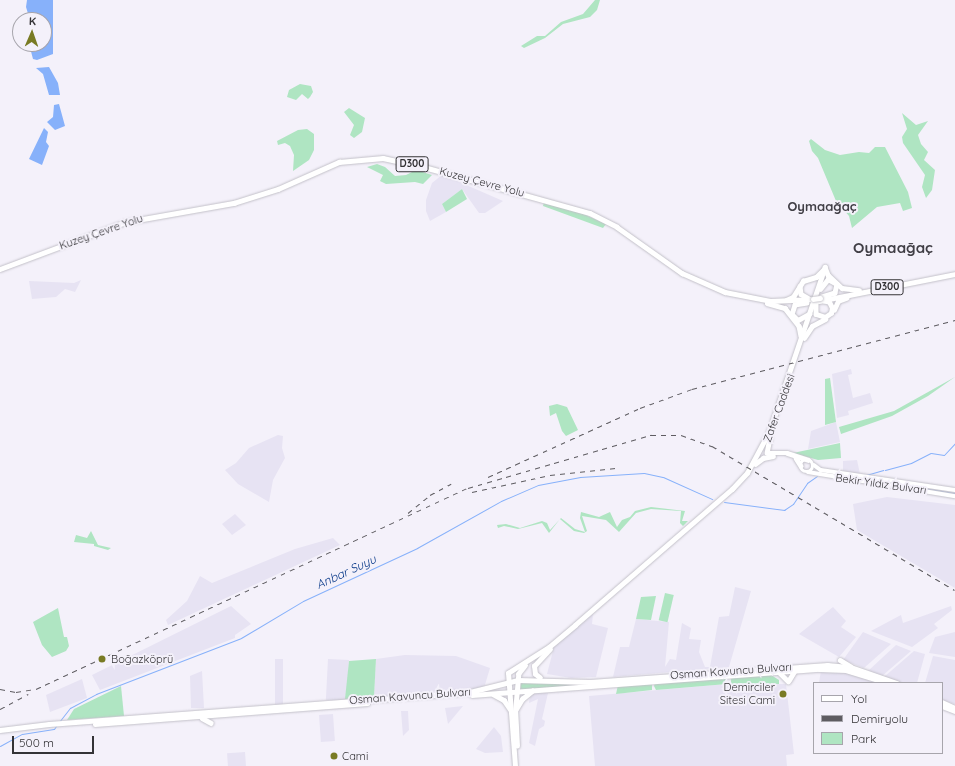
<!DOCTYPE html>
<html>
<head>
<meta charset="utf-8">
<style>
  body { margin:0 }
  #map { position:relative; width:955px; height:766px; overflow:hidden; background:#f4f1fa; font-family:Quicksand,sans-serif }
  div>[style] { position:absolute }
  .built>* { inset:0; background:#e7e3f3; transform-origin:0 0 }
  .green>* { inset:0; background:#afe5c2; transform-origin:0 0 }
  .water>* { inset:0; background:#87b1fa }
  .stream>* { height:1px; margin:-0.5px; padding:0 0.5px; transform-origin:0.5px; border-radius:0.5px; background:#87b1fa }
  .roads { filter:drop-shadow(0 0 1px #c3c1c9) drop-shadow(0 0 1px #c3c1c9) }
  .primary>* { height:3.5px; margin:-1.75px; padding:0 1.75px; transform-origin:1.75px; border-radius:1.75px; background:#fff }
  .primary>.ring { margin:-1.75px; padding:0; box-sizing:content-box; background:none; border:3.5px solid #fff; border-radius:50% }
  .highway>* { height:4.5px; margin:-2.25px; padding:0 2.25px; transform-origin:2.25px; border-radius:2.25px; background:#fff }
  .rail>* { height:1px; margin-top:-0.5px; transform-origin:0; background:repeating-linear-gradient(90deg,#5e5c61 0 5px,transparent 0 10px) }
  .bridges { filter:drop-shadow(0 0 1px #c3c1c9) drop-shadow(0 0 1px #c3c1c9) }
  .highway-bridge>* { height:4.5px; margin:-2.25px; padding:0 2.25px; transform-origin:2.25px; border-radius:2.25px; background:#fff }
  .dots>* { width:11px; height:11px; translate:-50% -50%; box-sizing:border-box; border:2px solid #f4f1fa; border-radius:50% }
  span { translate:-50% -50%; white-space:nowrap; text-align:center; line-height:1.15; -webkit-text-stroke:4px #f4f1fa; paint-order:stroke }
  .shield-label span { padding:1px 3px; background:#f4f1fa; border:1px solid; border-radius:3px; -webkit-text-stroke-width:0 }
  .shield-label { font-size:10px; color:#343336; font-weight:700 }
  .street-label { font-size:11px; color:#343336 }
  .poi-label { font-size:11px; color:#343336 }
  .left { translate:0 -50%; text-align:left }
  .right { translate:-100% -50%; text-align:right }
  .water-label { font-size:12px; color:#053687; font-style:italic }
  .quarter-label { font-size:13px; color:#403e45; font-weight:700 }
  .district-label { font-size:15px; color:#403e45; font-weight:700 }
  .legend { position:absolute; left:813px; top:682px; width:130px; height:72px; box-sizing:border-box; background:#f4f1fa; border:1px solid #a7a5ac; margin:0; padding:5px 7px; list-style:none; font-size:12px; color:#343336 }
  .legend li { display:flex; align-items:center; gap:8px; height:20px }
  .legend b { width:20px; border:1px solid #a7a5ac }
  .north { position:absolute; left:12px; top:12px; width:40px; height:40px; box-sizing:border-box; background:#f4f1fa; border:1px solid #a7a5ac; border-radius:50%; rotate:2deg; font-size:11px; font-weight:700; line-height:16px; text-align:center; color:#343336 }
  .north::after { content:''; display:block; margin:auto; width:14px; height:18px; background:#797b24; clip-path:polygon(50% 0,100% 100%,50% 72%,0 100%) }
  .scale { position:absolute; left:12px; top:736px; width:82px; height:18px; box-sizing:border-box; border:2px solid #343336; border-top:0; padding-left:5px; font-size:12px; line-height:14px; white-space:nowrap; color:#343336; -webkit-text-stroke:3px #f4f1fa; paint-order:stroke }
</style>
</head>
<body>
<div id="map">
  <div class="built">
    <i style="clip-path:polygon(442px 175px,464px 184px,503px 201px,485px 213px,479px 213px,462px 189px,442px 204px,446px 212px,430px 221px,426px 211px,426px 200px,432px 183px)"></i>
    <i style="clip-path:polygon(81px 280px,75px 292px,65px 289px,56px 297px,32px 299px,29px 281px,74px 283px)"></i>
    <i style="clip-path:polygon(851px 369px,852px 374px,848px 375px,853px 398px,870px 393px,873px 403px,848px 411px,849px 415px,837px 418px,832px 374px)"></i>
    <i style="clip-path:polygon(836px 422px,840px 442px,808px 449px,811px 431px)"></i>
    <i style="clip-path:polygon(278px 435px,283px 436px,282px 448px,285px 458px,273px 480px,269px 502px,238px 484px,225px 470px,236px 463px,249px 448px)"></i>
    <i style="clip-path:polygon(857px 460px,860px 474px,843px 471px,843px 461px)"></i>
    <i style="clip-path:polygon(887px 497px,955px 505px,955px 588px,857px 530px,853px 504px)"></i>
    <i style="clip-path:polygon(235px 514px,246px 525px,232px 535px,222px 524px)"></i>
    <i style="clip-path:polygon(333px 538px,340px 545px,168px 625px,166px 620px,187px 601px,200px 576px,212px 583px,295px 549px)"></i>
    <i style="clip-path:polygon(735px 587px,751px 591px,729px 667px,613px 677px,620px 647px,629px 647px,636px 619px,669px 622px,665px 667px,670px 659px,676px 660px,682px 623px,691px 628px,689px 639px,701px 640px,699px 652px,705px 667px,710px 667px,719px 617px,729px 616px)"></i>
    <i style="clip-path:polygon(231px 606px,251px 624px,235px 635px,235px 638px,100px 690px,92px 675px)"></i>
    <i style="clip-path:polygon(951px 606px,952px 610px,934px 624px,938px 628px,912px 647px,871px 631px,901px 615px,903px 623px)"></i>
    <i style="clip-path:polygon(833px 607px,846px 621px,841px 627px,856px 637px,839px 657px,799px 634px)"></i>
    <i style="clip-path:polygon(593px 614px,592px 624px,608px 628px,596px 677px,571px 678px,547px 674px,554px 647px)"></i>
    <i style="clip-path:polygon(863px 632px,891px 644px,864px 668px,843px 660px)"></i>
    <i style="clip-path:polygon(955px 632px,955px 657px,929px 653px,935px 637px)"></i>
    <i style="clip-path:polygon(896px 645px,911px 651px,882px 676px,868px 671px)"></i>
    <i style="clip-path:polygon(914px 651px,925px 654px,917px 683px,901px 683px,884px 677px)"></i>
    <i style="clip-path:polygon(405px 655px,456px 656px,490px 668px,484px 688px,374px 697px,376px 659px)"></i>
    <i style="clip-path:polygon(933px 656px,955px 660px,955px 704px,942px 700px,942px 683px,925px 683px)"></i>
    <i style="left:275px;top:659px;width:8px;height:46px"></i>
    <i style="left:328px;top:659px;width:21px;height:41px;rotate:3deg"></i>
    <i style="clip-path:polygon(821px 670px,841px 671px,883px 683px,819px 683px)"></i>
    <i style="clip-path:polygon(202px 671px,204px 708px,191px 708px,190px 676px)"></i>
    <i style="clip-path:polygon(82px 679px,87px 698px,50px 712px,46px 695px)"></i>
    <i style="clip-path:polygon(727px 684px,786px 684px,794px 754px,786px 755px,787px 766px,595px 766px,589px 696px)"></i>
    <i style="clip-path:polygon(536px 692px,548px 693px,542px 719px,545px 721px,544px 726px,539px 729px,535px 746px,529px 743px,538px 699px,529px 703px,530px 695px)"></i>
    <i style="clip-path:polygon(463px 706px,448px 724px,445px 708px)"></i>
    <i style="clip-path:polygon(401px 711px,408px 711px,409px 730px,403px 736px)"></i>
    <i style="left:333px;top:714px;width:27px;height:14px;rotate:86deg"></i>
    <i style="clip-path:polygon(494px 727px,501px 736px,503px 752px,485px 753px,476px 749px)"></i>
    <i style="left:245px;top:752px;width:14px;height:18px;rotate:86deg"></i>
  </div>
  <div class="green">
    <i style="clip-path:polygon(595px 0,600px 0,597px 10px,590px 17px,563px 24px,545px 38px,524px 48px,521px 46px,537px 36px,545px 36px,561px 22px,583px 14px)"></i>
    <i style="clip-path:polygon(300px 84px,311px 86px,313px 92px,310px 97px,308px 99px,302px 94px,296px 100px,287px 97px,289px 90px)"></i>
    <i style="clip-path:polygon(349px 108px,365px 118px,362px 132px,354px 138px,350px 135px,354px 125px,344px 112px)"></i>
    <i style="clip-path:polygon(902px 113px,916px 125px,928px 121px,918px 135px,921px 144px,928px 152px,924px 160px,935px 170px,932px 190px,926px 198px,922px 187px,925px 175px,903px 143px,902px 137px,907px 129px)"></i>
    <i style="clip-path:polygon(307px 129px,314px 134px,314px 150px,309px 160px,293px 171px,294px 155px,290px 146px,285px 143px,278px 145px,277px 141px,298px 130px)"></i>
    <i style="clip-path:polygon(811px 139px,825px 150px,840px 155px,859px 152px,869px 153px,875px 147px,885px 147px,908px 192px,912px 208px,903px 211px,900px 203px,877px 207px,852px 228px,849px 216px,836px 201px,818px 158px,812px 151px,809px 141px)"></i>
    <i style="clip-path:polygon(377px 164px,385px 167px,395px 176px,406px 175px,416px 170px,432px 175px,423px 184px,415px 182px,386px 184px,380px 181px,383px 175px,367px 167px)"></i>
    <i style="clip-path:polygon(462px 189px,467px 199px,446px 212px,442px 204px)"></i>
    <i style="clip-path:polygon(544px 202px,581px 213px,606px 224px,603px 228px,543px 206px)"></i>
    <i style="clip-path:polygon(955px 377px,928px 396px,892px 416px,841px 434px,839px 427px,894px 411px)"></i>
    <i style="clip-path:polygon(830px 378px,836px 422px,825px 425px,825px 379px)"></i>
    <i style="clip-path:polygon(557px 404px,567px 407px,578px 430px,566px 436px,562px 431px,556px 413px,550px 416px,549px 406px)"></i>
    <i style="clip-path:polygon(840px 443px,841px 458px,818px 460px,793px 453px)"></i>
    <i style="clip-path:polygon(651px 507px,685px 511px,682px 521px,688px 521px,683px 526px,680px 523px,681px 511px,651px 509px,636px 513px,619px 532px,606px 520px,582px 516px,587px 531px,584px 533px,574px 531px,560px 519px,549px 533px,542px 523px,518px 529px,504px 526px,498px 528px,497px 525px,506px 524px,520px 528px,542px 521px,547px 523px,550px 530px,561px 518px,575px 529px,585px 532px,580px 518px,581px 512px,599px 517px,610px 512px,617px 527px,622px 520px,630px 517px,635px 511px)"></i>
    <i style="clip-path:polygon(91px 531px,98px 545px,111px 548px,108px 550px,94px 546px,94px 544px,74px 542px,76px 535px,87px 538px)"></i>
    <i style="left:665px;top:593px;width:9px;height:28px;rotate:13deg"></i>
    <i style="clip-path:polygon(656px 596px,651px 620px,636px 619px,641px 597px)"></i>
    <i style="clip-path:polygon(58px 608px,64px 637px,67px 637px,69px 646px,66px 651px,52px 657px,42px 645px,33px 622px)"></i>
    <i style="clip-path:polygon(376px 659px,374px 697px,345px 699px,349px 661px)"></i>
    <i style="clip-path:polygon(771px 675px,779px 680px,779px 684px,731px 684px,731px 676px)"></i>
    <i style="clip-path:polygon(726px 676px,727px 684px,656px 690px,654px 686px,655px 682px)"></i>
    <i style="clip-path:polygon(519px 681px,616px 682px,521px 690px)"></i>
    <i style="clip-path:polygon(652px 683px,652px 690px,616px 694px,618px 685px)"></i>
    <i style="clip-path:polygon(121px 686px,124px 716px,67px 720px,74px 709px)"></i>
  </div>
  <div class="water">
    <i style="clip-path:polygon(27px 0,53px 0,53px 54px,37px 60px,33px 59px,29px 44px,44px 44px,44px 20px,30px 20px,26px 7px)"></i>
    <i style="clip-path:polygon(49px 67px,58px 83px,60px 95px,49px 95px,43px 74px,36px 68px)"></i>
    <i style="clip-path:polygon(59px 104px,65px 126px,55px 130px,47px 122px,53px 117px,54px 105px)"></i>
    <i style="clip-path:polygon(44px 128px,48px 132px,46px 142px,49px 146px,42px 165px,29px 159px)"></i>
  </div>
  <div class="stream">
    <i style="left:885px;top:470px;width:27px;rotate:-15deg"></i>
    <i style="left:911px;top:463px;width:22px;rotate:-27deg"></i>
    <i style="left:931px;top:453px;width:13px;rotate:9deg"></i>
    <i style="left:944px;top:455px;width:16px;rotate:-47deg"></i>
    <i style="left:828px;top:473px;width:54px;rotate:8.6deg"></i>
    <i style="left:866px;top:475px;width:18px;rotate:-16deg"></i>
    <i style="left:892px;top:483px;width:64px;rotate:9deg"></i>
    <i style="left:724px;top:502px;width:61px;rotate:7.6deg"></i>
    <i style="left:784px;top:510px;width:11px;rotate:-34deg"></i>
    <i style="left:793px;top:504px;width:25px;rotate:-56deg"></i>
    <i style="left:807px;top:483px;width:12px;rotate:-35deg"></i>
    <i style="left:59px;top:722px;width:18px;rotate:-52deg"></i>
    <i style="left:70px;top:708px;width:30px;rotate:-28deg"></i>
    <i style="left:96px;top:694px;width:155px;rotate:-21.1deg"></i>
    <i style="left:241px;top:638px;width:72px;rotate:-30.8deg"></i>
    <i style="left:303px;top:601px;width:126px;rotate:-24.9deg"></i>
    <i style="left:417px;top:548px;width:96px;rotate:-29.2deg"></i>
    <i style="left:501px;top:501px;width:40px;rotate:-23.4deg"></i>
    <i style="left:538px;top:485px;width:43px;rotate:-10.8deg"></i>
    <i style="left:580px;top:477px;width:64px;rotate:-3.6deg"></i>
    <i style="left:644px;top:473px;width:19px;rotate:12deg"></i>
    <i style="left:663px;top:477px;width:54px;rotate:24.2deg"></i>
    <i style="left:0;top:746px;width:25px;rotate:-29deg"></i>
    <i style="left:22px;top:734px;width:32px;rotate:-9deg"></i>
    <i style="left:54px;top:729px;width:4px;rotate:-56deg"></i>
  </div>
  <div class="roads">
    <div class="primary">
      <i class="ring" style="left:801px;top:460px;width:8.5px;height:8.5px"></i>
      <i style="left:814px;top:465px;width:9px;rotate:36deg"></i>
      <i style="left:821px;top:470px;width:135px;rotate:8.5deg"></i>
      <i style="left:808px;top:472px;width:149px;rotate:9.3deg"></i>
    </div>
    <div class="highway">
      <i style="left:825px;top:267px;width:9px;rotate:69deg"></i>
      <i style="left:828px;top:275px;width:19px;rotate:43deg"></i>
      <i style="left:842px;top:288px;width:17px;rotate:7deg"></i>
      <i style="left:0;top:269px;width:134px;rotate:-20.5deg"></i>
      <i style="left:126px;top:222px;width:110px;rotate:-10deg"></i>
      <i style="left:234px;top:203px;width:46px;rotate:-17.7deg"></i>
      <i style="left:278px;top:189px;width:67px;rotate:-23.9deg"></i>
      <i style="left:339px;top:162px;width:44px;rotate:-5.2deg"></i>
      <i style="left:383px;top:158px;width:42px;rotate:12.4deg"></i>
      <i style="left:424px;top:167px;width:172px;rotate:15.5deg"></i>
      <i style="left:590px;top:213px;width:30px;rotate:27deg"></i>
      <i style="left:617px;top:227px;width:80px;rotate:35.3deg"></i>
      <i style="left:682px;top:273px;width:47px;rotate:23.8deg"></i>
      <i style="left:725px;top:292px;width:47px;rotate:11.1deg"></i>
      <i style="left:771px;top:301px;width:42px;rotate:-2.7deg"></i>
      <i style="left:800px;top:286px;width:8px;rotate:83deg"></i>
      <i style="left:801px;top:294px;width:8px;rotate:30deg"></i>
      <i style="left:820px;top:289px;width:13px;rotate:-51deg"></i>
      <i style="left:828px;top:279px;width:10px;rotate:29deg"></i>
      <i style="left:837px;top:284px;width:9px;rotate:103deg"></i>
      <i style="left:835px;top:293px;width:14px;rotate:163deg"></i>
      <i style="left:786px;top:300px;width:8px;rotate:-23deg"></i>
      <i style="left:793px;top:297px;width:19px;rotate:-58deg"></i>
      <i style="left:803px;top:281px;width:14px;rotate:-17deg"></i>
      <i style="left:816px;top:277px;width:10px;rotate:-45deg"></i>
      <i style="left:819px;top:301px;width:139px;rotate:-11.2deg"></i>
      <i style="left:767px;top:303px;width:19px;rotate:16deg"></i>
      <i style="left:785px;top:308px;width:23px;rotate:52deg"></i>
      <i style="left:799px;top:326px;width:10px;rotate:79deg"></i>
      <i style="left:807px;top:303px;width:12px;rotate:171deg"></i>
      <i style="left:795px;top:305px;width:9px;rotate:108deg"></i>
      <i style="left:792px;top:314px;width:8px;rotate:45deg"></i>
      <i style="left:798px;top:320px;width:13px;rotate:-29deg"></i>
      <i style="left:816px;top:303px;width:11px;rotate:90deg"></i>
      <i style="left:816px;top:314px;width:9px;rotate:18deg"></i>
      <i style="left:825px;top:317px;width:7px;rotate:-34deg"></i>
      <i style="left:831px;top:313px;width:5px;rotate:-79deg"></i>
      <i style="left:832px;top:308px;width:7px;rotate:-117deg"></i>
      <i style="left:829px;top:302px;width:5px;rotate:-169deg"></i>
      <i style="left:834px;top:310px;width:10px;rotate:-66deg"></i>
      <i style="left:838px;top:301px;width:9px;rotate:-21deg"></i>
      <i style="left:804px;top:338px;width:14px;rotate:-56deg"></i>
      <i style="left:812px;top:326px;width:15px;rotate:-28deg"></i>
      <i style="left:770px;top:438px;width:15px;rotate:101deg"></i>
      <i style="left:767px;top:453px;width:20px"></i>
      <i style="left:787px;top:453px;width:22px;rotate:18deg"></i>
      <i style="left:796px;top:458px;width:9px;rotate:58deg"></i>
      <i style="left:755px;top:464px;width:10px;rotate:-37deg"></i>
      <i style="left:763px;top:458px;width:10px;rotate:-11deg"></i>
      <i style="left:840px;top:660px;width:12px;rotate:31deg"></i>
      <i style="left:779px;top:672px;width:13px;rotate:45deg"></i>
      <i style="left:540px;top:678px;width:6px;rotate:-141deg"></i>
      <i style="left:535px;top:674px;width:8px;rotate:-97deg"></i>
      <i style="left:534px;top:666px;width:23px;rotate:-47deg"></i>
      <i style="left:789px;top:680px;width:12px;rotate:-59deg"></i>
      <i style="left:493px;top:694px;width:13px;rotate:29deg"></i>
      <i style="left:504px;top:700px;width:11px;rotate:56deg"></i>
      <i style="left:472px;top:695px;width:348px;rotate:-4.3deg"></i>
      <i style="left:819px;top:669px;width:27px;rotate:2deg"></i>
      <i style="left:846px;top:670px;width:44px;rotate:17.2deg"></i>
      <i style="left:942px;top:702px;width:14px;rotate:25deg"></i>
      <i style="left:942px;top:706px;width:14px;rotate:21deg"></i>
      <i style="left:516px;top:709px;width:12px;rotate:-59deg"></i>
      <i style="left:522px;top:699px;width:13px;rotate:-39deg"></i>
      <i style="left:202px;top:718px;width:10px;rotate:29deg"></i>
      <i style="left:95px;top:724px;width:273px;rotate:-4.4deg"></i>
      <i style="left:0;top:730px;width:49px;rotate:-7deg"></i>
      <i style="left:49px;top:724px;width:422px;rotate:-4.3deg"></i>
      <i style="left:470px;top:692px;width:49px;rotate:-14deg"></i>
      <i style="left:518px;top:680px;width:72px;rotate:1.6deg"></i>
      <i style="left:590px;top:682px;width:238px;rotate:-4.1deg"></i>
      <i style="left:827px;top:665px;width:24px;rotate:5deg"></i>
      <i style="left:851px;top:667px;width:49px;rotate:19.2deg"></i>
      <i style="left:517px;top:746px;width:34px;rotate:-93deg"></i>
      <i style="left:515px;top:712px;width:38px;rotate:-85deg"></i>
      <i style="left:518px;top:674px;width:11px;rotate:-52deg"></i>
      <i style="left:515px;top:766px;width:93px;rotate:-94.3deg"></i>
      <i style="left:508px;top:673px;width:49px;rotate:-32.4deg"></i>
      <i style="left:549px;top:647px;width:34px;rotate:-40deg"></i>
      <i style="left:575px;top:625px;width:208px;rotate:-40.9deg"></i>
      <i style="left:732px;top:489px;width:22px;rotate:-47deg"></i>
      <i style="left:747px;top:473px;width:47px;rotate:-61.8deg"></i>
      <i style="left:769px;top:432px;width:174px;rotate:-71.3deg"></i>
    </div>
  </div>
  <div class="rail">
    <i style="left:488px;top:477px;width:167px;rotate:-24.4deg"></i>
    <i style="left:640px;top:408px;width:55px;rotate:-20.1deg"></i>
    <i style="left:692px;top:389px;width:272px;rotate:-14.7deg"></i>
    <i style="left:472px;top:492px;width:80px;rotate:-12.3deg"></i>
    <i style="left:550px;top:475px;width:66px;rotate:-6.1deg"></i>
    <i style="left:408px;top:513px;width:28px;rotate:-39deg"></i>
    <i style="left:430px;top:495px;width:24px;rotate:-28deg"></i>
    <i style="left:0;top:689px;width:16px;rotate:11deg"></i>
    <i style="left:16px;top:692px;width:20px;rotate:-9deg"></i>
    <i style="left:36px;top:689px;width:476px;rotate:-25deg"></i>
    <i style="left:468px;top:488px;width:191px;rotate:-16.2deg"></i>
    <i style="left:651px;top:435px;width:30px"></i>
    <i style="left:681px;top:435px;width:33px;rotate:20deg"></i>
    <i style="left:712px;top:446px;width:282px;rotate:30.7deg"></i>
    <i style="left:0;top:709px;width:32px;rotate:-28deg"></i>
  </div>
  <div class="bridges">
    <div class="highway-bridge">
      <i style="left:813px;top:299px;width:7px;rotate:-8deg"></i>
    </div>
  </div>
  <div class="dots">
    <i style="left:102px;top:659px;background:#797b24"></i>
    <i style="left:783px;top:694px;background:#797b24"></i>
    <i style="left:334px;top:756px;background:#797b24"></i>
  </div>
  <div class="shield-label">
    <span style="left:412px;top:164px">D300</span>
    <span style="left:887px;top:287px">D300</span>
  </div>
  <div class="street-label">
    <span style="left:482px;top:182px;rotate:15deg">Kuzey Çevre Yolu</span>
    <span style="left:101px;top:232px;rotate:-19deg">Kuzey Çevre Yolu</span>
    <span style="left:779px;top:408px;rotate:-70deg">Zafer Caddesi</span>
    <span style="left:881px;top:484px;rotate:8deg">Bekir Yıldız Bulvarı</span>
    <span style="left:731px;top:671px;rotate:-4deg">Osman Kavuncu Bulvarı</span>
    <span style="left:410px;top:696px;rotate:-4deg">Osman Kavuncu Bulvarı</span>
  </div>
  <div class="poi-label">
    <span class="left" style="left:111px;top:659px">Boğazköprü</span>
    <span class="right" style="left:775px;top:694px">Demirciler<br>Sitesi Cami</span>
    <span class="left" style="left:342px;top:756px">Cami</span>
  </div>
  <div class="water-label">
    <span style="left:346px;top:572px;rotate:-25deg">Anbar Suyu</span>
  </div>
  <div class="quarter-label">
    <span style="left:822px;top:206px">Oymaağaç</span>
  </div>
  <div class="district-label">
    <span style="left:893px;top:248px">Oymaağaç</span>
  </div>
  <ul class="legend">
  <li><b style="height:5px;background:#fff"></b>Yol</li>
  <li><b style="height:5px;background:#5e5c61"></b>Demiryolu</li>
  <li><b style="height:11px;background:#afe5c2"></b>Park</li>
  </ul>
  <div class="north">K</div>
  <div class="scale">500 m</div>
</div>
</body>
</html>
